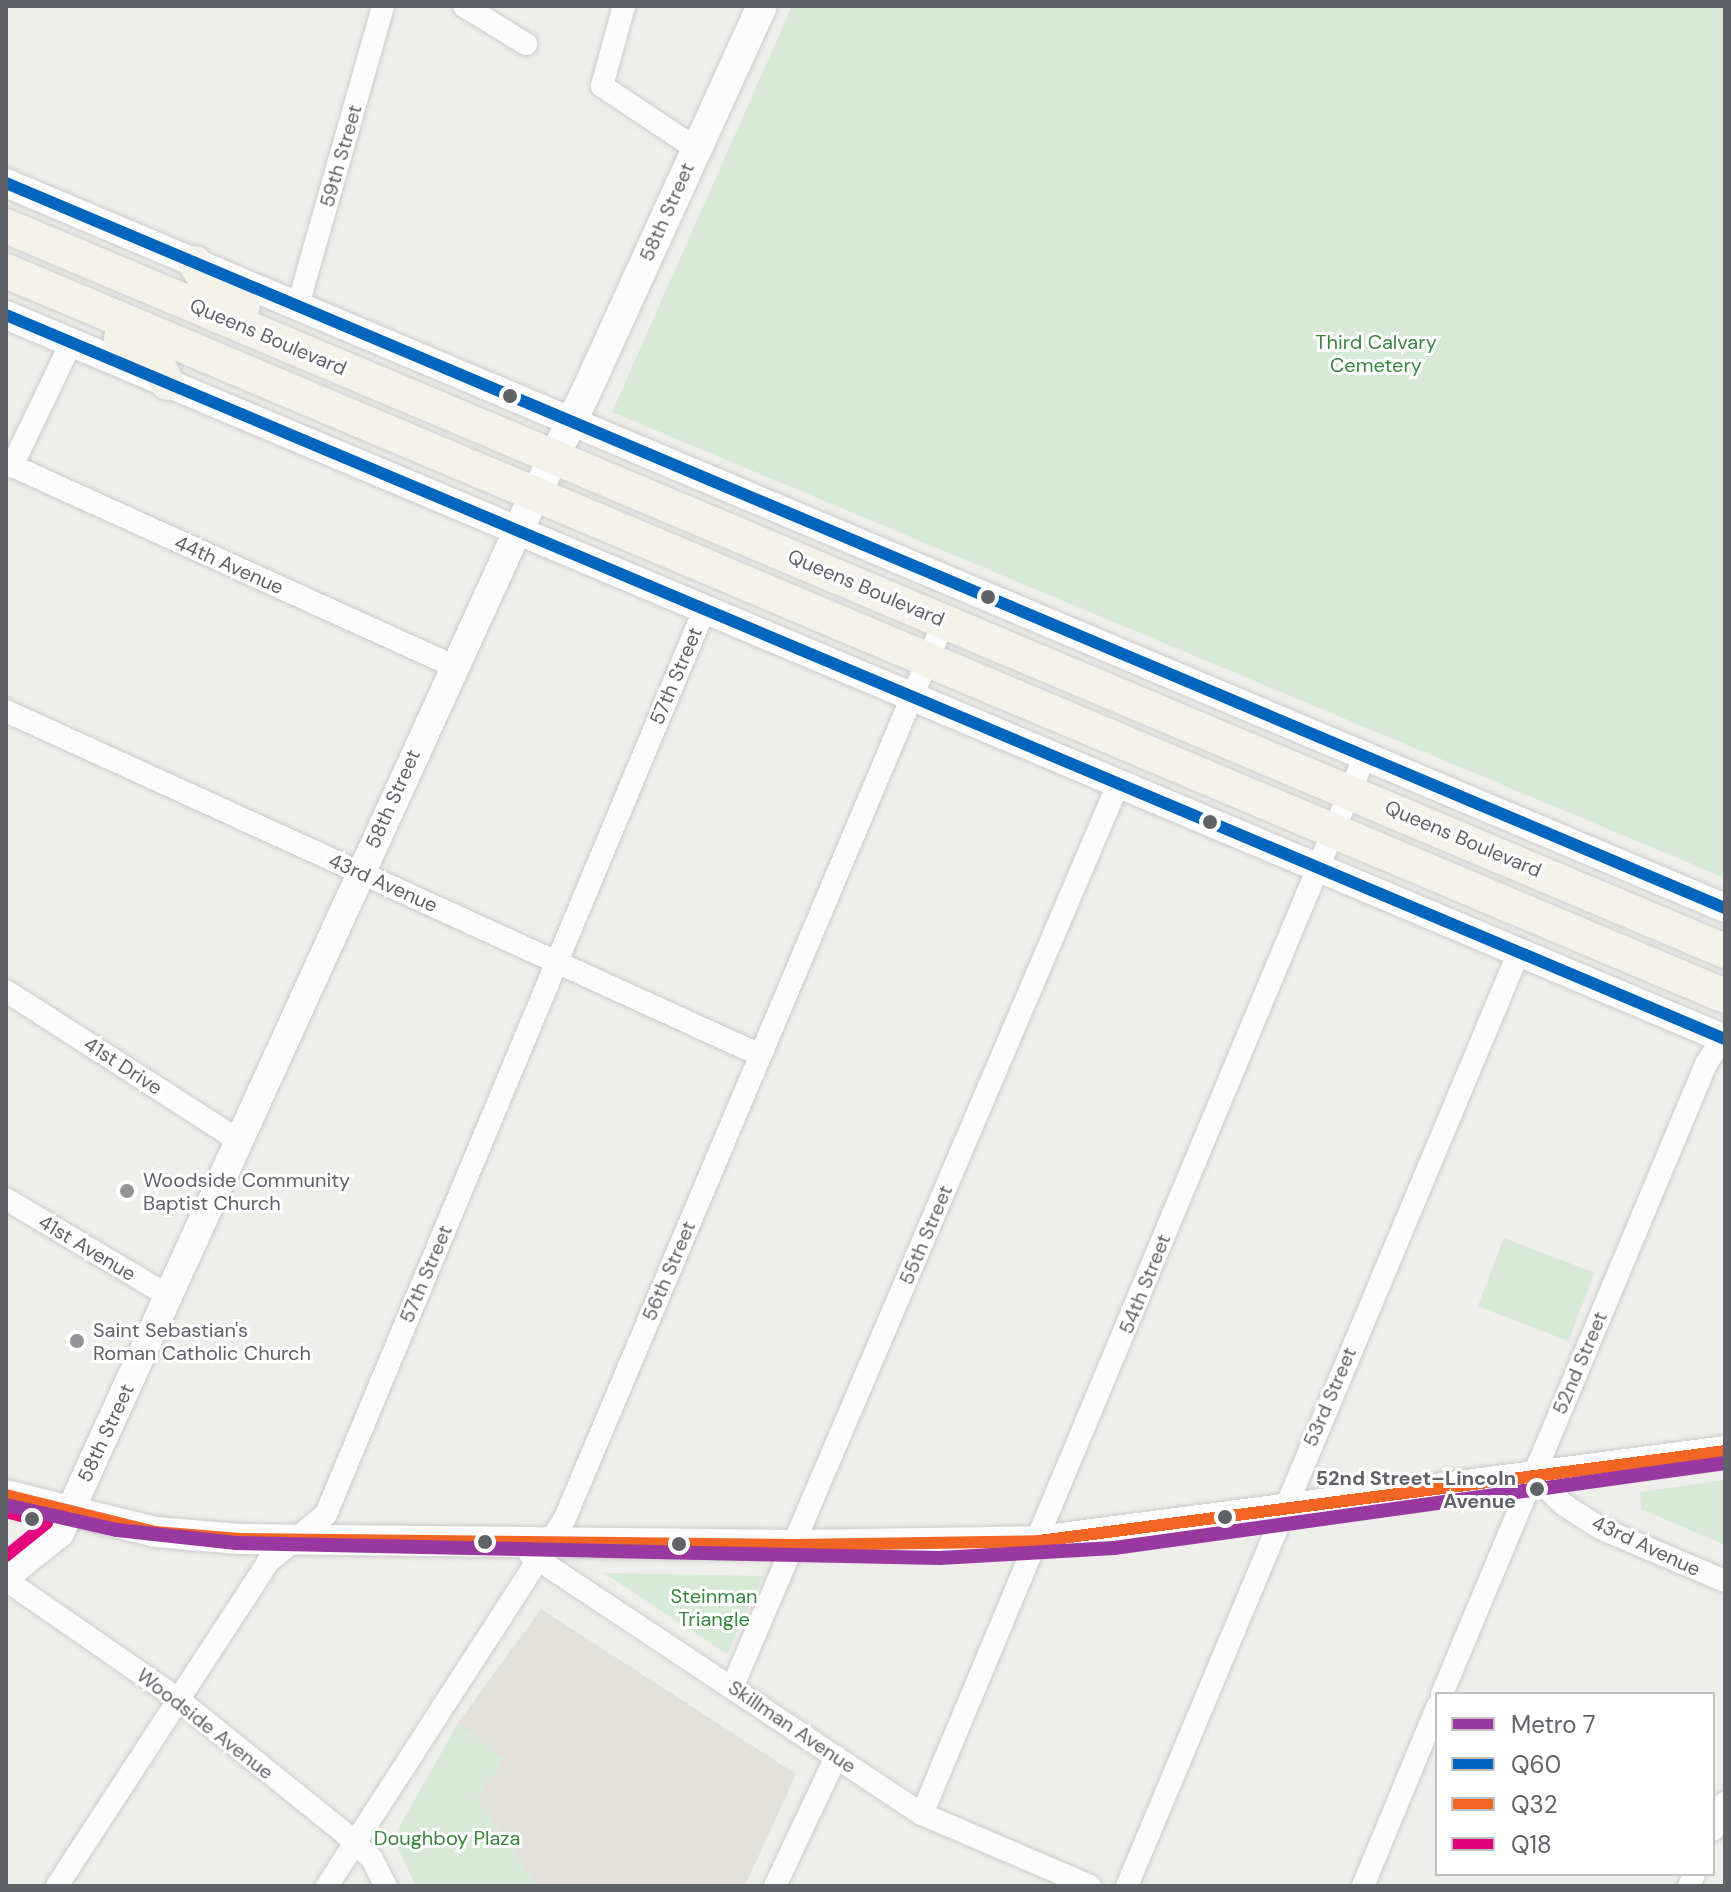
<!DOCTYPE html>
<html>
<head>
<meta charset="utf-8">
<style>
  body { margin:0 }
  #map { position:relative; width:1731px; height:1892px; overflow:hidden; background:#eeeeea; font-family:"DM Sans",sans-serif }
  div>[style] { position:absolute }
  .education>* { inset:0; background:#e1e0da }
  .green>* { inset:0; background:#d7ead6; transform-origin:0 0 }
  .roads { filter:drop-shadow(0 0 2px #cbcccb) drop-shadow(0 0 2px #cbcccb) }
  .minor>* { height:22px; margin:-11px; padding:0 11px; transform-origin:11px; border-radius:11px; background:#fcfcfc }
  .tertiary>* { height:28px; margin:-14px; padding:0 14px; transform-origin:14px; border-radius:14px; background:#fcfcfc }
  .secondary>* { height:30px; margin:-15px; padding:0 15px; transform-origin:15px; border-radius:15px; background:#fcfcfc }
  .primary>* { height:34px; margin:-17px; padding:0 17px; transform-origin:17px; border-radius:17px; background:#f4f2e9 }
  .bus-1>* { height:12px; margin:-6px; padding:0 6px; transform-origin:6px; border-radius:6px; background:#0065bd }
  .bus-2>* { height:12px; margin:-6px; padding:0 6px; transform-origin:6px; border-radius:6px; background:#f26522 }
  .bus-3>* { height:12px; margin:-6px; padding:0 6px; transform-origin:6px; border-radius:6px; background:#e5007d }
  .metro-1>* { height:14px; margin:-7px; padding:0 7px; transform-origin:7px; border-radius:7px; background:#9a38a1 }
  .dots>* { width:22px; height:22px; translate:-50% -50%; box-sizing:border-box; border:4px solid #fff; border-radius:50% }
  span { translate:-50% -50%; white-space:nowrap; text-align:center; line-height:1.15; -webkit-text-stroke:6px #fff; paint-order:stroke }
  .street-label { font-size:20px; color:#5f6267 }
  .park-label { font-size:20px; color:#37863c }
  .poi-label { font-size:20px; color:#5f6267 }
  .left { translate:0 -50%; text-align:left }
  .stop-label { font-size:20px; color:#5f6267; font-weight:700 }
  .right { translate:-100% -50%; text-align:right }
  .frame { position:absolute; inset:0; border:8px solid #5f6267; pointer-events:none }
  .legend { position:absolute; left:1435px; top:1692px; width:280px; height:184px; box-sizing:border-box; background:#fff; border:2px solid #bfc0c2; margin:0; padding:10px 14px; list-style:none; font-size:24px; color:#5f6267 }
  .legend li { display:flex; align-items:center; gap:16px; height:40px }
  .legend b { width:40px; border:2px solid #bfc0c2 }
</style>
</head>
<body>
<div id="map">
  <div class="education">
    <i style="clip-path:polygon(541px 1609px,796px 1774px,745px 1886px,537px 1886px,477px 1798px,458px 1723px)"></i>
  </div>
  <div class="green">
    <i style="clip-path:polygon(792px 6px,1725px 6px,1725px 878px,612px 412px)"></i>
    <i style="left:1504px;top:1238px;width:97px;height:73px;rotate:21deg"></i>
    <i style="clip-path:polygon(1725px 1480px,1725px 1545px,1641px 1509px,1640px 1492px)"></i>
    <i style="clip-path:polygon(604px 1573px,763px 1576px,727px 1654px)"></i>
    <i style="clip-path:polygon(458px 1723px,504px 1759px,477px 1798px,537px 1886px,416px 1886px,393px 1838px)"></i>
  </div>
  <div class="roads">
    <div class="minor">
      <i style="left:464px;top:6px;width:73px;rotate:31.5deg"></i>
      <i style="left:624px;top:6px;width:83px;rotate:105.4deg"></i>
      <i style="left:602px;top:86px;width:112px;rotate:33.7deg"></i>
      <i style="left:298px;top:305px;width:311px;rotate:-74.1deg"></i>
      <i style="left:6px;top:463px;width:491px;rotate:24.4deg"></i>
      <i style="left:12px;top:466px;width:136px;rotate:-64.4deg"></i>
      <i style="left:6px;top:711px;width:829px;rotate:24.52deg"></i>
      <i style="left:6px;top:991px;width:278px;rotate:32.7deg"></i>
      <i style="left:6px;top:1199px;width:190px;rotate:30.8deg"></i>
      <i style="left:1533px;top:1475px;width:42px;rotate:44deg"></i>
      <i style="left:1563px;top:1504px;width:44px;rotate:33deg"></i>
      <i style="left:1600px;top:1528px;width:136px;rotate:23deg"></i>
      <i style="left:530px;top:1554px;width:470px;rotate:33.6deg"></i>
      <i style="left:922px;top:1814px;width:183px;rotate:23.2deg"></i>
      <i style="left:6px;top:1580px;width:211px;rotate:34.7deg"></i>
      <i style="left:179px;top:1700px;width:209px;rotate:38.8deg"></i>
      <i style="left:342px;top:1831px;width:41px;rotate:43deg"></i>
      <i style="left:372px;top:1859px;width:30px;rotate:63deg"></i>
      <i style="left:732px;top:1688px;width:985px;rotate:-66.87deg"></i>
      <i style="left:1442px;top:1694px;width:683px;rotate:-67.26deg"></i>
      <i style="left:1706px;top:1064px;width:35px;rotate:-57deg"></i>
      <i style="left:922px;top:1814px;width:1150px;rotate:-67.29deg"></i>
      <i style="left:1713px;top:1830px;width:30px;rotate:-66deg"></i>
      <i style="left:57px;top:1886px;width:387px;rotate:-56.9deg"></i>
      <i style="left:268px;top:1562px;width:75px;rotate:-39.6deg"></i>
      <i style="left:326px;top:1514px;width:982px;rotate:-67.3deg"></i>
      <i style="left:327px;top:1886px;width:438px;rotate:-57.1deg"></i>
      <i style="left:565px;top:1518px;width:974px;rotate:-67.09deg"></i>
      <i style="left:775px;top:1886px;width:143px;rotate:-64.7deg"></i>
      <i style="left:1127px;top:1886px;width:1011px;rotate:-67.24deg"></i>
      <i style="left:1363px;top:1886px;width:194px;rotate:-67.5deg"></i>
      <i style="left:1689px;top:1886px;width:13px;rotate:-67deg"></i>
    </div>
    <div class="tertiary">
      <i style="left:6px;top:183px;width:1866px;rotate:22.87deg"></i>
      <i style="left:6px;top:315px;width:1865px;rotate:22.84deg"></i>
      <i style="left:6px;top:1576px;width:69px;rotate:-38.5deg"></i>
      <i style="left:60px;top:1533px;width:1103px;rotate:-65.46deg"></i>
    </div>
    <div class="secondary">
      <i style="left:518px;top:530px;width:154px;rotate:-63.8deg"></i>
      <i style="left:586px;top:392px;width:424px;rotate:-65.5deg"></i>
      <i style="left:6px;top:1495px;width:154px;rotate:13.9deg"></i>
      <i style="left:155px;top:1532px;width:85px;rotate:4.7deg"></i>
      <i style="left:240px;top:1539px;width:555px;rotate:0.62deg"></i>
      <i style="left:795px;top:1545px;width:244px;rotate:-0.9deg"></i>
      <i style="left:1039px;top:1541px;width:692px;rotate:-7.47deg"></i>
    </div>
    <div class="primary">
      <i style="left:6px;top:226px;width:1866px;rotate:22.87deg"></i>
      <i style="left:195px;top:263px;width:35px;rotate:59deg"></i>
      <i style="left:213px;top:293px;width:33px;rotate:25deg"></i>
      <i style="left:6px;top:271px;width:1866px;rotate:22.87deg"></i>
      <i style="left:121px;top:338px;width:38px;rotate:30deg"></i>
      <i style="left:154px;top:357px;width:29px;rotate:63deg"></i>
    </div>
  </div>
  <div class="bus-1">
    <i style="left:6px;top:183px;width:1866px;rotate:22.87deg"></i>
    <i style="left:6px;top:315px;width:1865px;rotate:22.84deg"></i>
  </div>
  <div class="bus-2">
    <i style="left:6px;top:1495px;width:154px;rotate:13.9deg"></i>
    <i style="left:155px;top:1532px;width:85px;rotate:4.7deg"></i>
    <i style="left:240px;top:1539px;width:555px;rotate:0.62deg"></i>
    <i style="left:795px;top:1545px;width:244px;rotate:-0.9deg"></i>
    <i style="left:1039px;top:1541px;width:692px;rotate:-7.47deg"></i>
  </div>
  <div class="bus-3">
    <i style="left:6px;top:1512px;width:42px;rotate:15deg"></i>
    <i style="left:47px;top:1523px;width:53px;rotate:141.2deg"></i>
  </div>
  <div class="metro-1">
    <i style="left:6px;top:1505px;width:114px;rotate:12.7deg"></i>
    <i style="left:117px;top:1530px;width:120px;rotate:6.2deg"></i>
    <i style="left:236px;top:1543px;width:704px;rotate:1.22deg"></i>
    <i style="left:940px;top:1558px;width:174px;rotate:-3.3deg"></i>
    <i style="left:1114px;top:1548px;width:617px;rotate:-7.92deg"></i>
  </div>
  <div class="dots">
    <i style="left:510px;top:396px;background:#5f6267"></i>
    <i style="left:988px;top:597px;background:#5f6267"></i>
    <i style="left:1210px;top:822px;background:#5f6267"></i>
    <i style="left:127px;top:1191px;background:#919395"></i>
    <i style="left:77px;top:1341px;background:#919395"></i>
    <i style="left:1537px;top:1489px;background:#5f6267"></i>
    <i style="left:1225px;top:1517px;background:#5f6267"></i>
    <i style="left:32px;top:1519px;background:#5f6267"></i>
    <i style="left:485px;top:1542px;background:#5f6267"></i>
    <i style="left:679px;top:1544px;background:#5f6267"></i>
  </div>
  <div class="street-label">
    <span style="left:341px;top:156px;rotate:-74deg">59th Street</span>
    <span style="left:667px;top:212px;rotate:-66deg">58th Street</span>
    <span style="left:268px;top:337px;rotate:23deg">Queens Boulevard</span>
    <span style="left:229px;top:565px;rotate:24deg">44th Avenue</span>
    <span style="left:866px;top:588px;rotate:23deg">Queens Boulevard</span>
    <span style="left:676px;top:676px;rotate:-67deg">57th Street</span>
    <span style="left:393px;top:799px;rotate:-66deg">58th Street</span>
    <span style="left:1463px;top:839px;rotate:23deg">Queens Boulevard</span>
    <span style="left:383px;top:883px;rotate:24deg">43rd Avenue</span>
    <span style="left:123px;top:1066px;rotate:33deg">41st Drive</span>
    <span style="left:926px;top:1235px;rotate:-67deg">55th Street</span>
    <span style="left:87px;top:1248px;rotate:31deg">41st Avenue</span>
    <span style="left:669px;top:1271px;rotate:-67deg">56th Street</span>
    <span style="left:426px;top:1274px;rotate:-67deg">57th Street</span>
    <span style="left:1145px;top:1284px;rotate:-68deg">54th Street</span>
    <span style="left:1580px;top:1363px;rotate:-67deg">52nd Street</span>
    <span style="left:1330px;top:1397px;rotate:-67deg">53rd Street</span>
    <span style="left:106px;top:1433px;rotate:-65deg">58th Street</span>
    <span style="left:1646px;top:1546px;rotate:25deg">43rd Avenue</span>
    <span style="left:205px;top:1724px;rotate:38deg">Woodside Avenue</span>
    <span style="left:792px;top:1727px;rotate:34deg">Skillman Avenue</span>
  </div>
  <div class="park-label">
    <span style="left:1376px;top:354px">Third Calvary<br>Cemetery</span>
    <span style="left:714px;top:1608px">Steinman<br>Triangle</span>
    <span style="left:447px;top:1838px">Doughboy Plaza</span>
  </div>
  <div class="poi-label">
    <span class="left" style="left:143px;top:1192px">Woodside Community<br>Baptist Church</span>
    <span class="left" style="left:93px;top:1342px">Saint Sebastian's<br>Roman Catholic Church</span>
  </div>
  <div class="stop-label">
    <span class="right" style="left:1516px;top:1490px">52nd Street–Lincoln<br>Avenue</span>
  </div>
  <div class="frame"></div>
  <ul class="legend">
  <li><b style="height:10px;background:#9a38a1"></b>Metro 7</li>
  <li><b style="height:10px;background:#0065bd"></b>Q60</li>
  <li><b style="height:10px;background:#f26522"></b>Q32</li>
  <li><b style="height:10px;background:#e5007d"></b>Q18</li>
  </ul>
</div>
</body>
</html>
